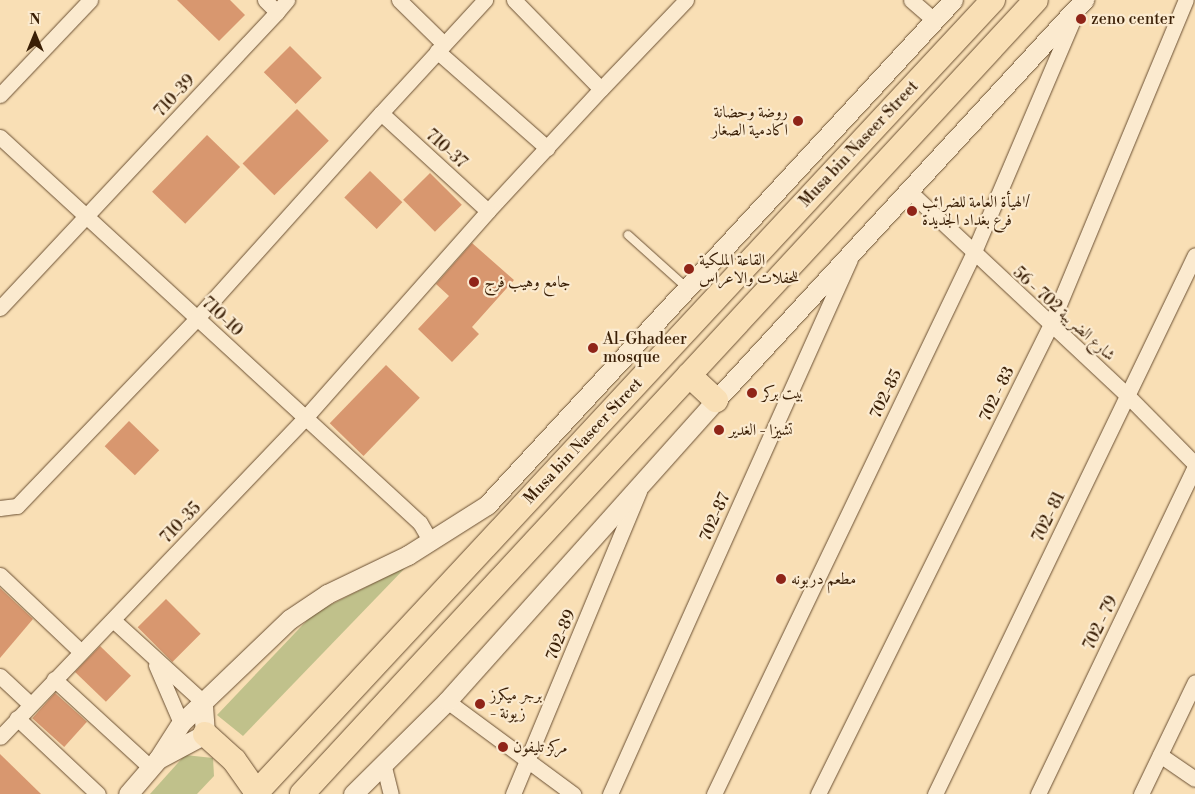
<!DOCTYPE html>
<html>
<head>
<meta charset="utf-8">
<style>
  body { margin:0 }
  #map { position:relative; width:1195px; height:794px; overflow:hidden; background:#f9dfb5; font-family:"Libre Bodoni",Amiri,serif }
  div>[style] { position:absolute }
  .green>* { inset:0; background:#c0c18b }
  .building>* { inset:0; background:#d8976f; transform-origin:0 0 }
  .roads { filter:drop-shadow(0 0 1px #6a4f32) drop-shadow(0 0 1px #6a4f32) }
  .service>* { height:8px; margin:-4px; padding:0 4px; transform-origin:4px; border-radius:4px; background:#fbeacf }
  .minor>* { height:15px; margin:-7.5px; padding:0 7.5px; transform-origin:7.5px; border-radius:7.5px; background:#fbeacf }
  .tertiary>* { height:19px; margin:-9.5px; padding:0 9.5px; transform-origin:9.5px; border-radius:9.5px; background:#fbeacf }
  .primary>* { height:24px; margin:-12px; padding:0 12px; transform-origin:12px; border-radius:12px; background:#f9dfb5 }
  .dots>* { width:14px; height:14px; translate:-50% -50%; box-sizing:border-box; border:2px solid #fbeacf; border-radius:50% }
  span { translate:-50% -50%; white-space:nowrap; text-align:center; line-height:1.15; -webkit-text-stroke:4.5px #fbeacf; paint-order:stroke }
  .poi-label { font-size:16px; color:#3a1f06 }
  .left { translate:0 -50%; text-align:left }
  .right { translate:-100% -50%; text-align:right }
  .street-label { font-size:16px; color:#3a1f06 }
  .north { position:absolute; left:10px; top:10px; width:50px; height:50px; -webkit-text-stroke:4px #fbeacf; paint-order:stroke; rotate:0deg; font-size:14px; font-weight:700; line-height:20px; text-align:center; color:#3a1f06 }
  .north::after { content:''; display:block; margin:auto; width:18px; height:22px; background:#3a1f06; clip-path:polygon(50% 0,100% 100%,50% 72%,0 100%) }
</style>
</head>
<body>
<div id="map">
  <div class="green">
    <i style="clip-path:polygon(406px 567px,243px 736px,217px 715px,314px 613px)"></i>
    <i style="clip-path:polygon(185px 755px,213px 758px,214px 776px,197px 794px,150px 794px)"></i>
  </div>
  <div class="building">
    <i style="clip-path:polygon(177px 0,230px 0,245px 15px,219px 41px)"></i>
    <i style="left:290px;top:46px;width:45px;height:37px;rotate:45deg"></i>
    <i style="left:297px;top:109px;width:45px;height:77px;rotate:45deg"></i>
    <i style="left:207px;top:135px;width:46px;height:79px;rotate:44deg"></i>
    <i style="left:370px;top:171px;width:45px;height:37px;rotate:44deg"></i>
    <i style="left:430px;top:173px;width:45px;height:38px;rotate:45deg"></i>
    <i style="clip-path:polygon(472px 243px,514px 280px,472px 327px,479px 334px,452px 362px,418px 329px,449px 296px,436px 284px)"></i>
    <i style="left:386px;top:365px;width:47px;height:81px;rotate:44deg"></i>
    <i style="left:129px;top:421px;width:42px;height:35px;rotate:44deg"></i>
    <i style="clip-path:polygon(0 588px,33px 619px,0 658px)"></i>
    <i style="left:166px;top:599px;width:49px;height:40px;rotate:45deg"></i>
    <i style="left:100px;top:646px;width:43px;height:36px;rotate:44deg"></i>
    <i style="left:55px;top:693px;width:43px;height:34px;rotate:42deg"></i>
    <i style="clip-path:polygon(0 754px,41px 794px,0 794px)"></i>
  </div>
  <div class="roads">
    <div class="service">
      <i style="left:628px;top:235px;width:78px;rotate:41.9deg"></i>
    </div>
    <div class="minor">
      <i style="left:399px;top:0;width:63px;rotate:44.4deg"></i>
      <i style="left:514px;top:0;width:124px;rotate:45.7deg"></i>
      <i style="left:601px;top:89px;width:123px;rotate:-46.3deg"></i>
      <i style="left:911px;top:0;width:30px;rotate:41deg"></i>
      <i style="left:277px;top:12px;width:16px;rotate:-50deg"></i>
      <i style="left:437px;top:51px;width:147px;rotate:41.4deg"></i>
      <i style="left:0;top:95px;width:131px;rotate:-46.5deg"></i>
      <i style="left:381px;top:113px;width:154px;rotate:-47.4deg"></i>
      <i style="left:0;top:137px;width:570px;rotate:42.58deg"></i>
      <i style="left:420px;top:523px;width:20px;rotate:60deg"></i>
      <i style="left:909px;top:191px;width:299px;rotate:43.1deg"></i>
      <i style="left:1127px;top:395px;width:97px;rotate:45.4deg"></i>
      <i style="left:488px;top:211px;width:166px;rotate:-47.2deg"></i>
      <i style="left:0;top:308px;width:405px;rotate:-46.9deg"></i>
      <i style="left:277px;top:12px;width:17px;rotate:-135deg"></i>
      <i style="left:0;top:508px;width:17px;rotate:-7deg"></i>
      <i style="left:17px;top:506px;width:260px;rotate:-46.2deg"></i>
      <i style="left:197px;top:318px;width:275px;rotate:-48.1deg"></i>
      <i style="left:381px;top:113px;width:145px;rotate:42.5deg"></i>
      <i style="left:488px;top:211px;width:276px;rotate:131.5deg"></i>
      <i style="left:305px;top:418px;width:441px;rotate:133.7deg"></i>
      <i style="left:0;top:575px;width:110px;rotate:43.5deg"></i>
      <i style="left:113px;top:620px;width:122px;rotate:42.3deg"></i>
      <i style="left:156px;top:665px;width:63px;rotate:66.7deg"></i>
      <i style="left:0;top:676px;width:41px;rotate:43deg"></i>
      <i style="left:54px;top:679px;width:132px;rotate:42.5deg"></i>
      <i style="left:447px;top:701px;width:157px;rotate:36.4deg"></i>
      <i style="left:17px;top:718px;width:111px;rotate:43.2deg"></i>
      <i style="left:1160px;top:755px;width:42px;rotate:34.4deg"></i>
      <i style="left:383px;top:763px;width:32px;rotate:76deg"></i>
      <i style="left:513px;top:794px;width:328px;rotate:-67.4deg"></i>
      <i style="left:610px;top:794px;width:586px;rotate:-65.84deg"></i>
      <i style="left:714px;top:794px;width:599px;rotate:-64.38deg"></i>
      <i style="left:973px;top:254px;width:262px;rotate:-66.9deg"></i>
      <i style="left:818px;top:794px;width:522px;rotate:-63.63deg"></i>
      <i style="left:1050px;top:326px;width:353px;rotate:-67.4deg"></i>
      <i style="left:935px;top:794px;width:598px;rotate:-64.25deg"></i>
      <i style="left:1038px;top:794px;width:364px;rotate:-64.4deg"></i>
      <i style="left:1141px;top:794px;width:124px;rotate:-64.3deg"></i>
    </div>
    <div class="tertiary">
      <i style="left:158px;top:759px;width:53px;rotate:-28deg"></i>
      <i style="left:205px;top:734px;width:32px;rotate:-94deg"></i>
      <i style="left:128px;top:794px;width:46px;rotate:-49.4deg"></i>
      <i style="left:158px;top:759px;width:43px;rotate:-57.4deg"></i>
      <i style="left:181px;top:723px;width:151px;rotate:-43.7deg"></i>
      <i style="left:290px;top:619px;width:45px;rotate:-34deg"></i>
      <i style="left:327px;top:594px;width:90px;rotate:-25.7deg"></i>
      <i style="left:408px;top:555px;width:93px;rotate:-32.3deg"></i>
      <i style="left:487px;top:505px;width:687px;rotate:-47.3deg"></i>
      <i style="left:353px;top:794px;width:132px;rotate:-44.7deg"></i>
      <i style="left:447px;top:701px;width:404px;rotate:-48.2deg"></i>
      <i style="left:716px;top:400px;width:544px;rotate:-47.39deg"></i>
    </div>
    <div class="primary">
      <i style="left:689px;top:375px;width:37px;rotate:43deg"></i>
      <i style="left:205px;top:734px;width:39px;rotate:42deg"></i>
      <i style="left:234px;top:760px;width:39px;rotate:55deg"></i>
      <i style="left:255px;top:794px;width:1084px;rotate:-47.09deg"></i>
      <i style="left:302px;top:794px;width:1081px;rotate:-47.25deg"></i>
    </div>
  </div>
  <div class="dots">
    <i style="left:1081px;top:19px;background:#8f2418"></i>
    <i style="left:798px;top:121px;background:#8f2418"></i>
    <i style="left:912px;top:211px;background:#8f2418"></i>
    <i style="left:689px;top:269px;background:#8f2418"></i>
    <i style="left:474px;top:282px;background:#8f2418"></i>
    <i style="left:593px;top:348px;background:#8f2418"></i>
    <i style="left:752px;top:393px;background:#8f2418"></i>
    <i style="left:719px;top:430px;background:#8f2418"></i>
    <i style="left:781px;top:579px;background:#8f2418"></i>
    <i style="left:480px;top:704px;background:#8f2418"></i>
    <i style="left:503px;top:747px;background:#8f2418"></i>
  </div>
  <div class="poi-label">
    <span class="left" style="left:1091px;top:19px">zeno center</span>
    <span class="right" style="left:788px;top:121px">روضة وحضانة<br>اكادمية الصغار</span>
    <span class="left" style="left:922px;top:211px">الهيأة العامة للضرائب/<br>فرع بغداد الجديدة</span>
    <span class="left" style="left:699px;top:269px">القاعة الملكية<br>للحفلات والاعراس</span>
    <span class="left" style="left:484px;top:282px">جامع وهيب فرج</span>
    <span class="left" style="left:603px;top:348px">Al-Ghadeer<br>mosque</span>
    <span class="left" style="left:762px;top:393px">بيت بركر</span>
    <span class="left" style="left:729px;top:430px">تشيزا - الغدير</span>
    <span class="left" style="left:791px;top:579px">مطعم دربونه</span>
    <span class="left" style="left:490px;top:704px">برجر ميكرز<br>- زيونة</span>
    <span class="left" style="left:513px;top:747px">مركز تليفون</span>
  </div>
  <div class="street-label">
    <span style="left:175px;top:96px;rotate:-47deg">710-39</span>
    <span style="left:859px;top:144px;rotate:-47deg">Musa bin Naseer Street</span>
    <span style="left:446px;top:149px;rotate:42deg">710-37</span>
    <span style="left:1064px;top:314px;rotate:42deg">شارع الضريبة 702 - 56</span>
    <span style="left:222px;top:317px;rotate:43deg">710-10</span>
    <span style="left:886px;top:394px;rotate:-64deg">702-85</span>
    <span style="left:997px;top:394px;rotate:-64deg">702 - 83</span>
    <span style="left:583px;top:441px;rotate:-47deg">Musa bin Naseer Street</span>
    <span style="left:715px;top:517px;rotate:-66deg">702-87</span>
    <span style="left:1049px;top:517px;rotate:-64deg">702- 81</span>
    <span style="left:181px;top:523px;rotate:-46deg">710-35</span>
    <span style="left:1101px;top:623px;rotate:-64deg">702 - 79</span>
    <span style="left:561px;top:635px;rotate:-68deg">702-89</span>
  </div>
  <div class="north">N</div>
</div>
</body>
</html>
